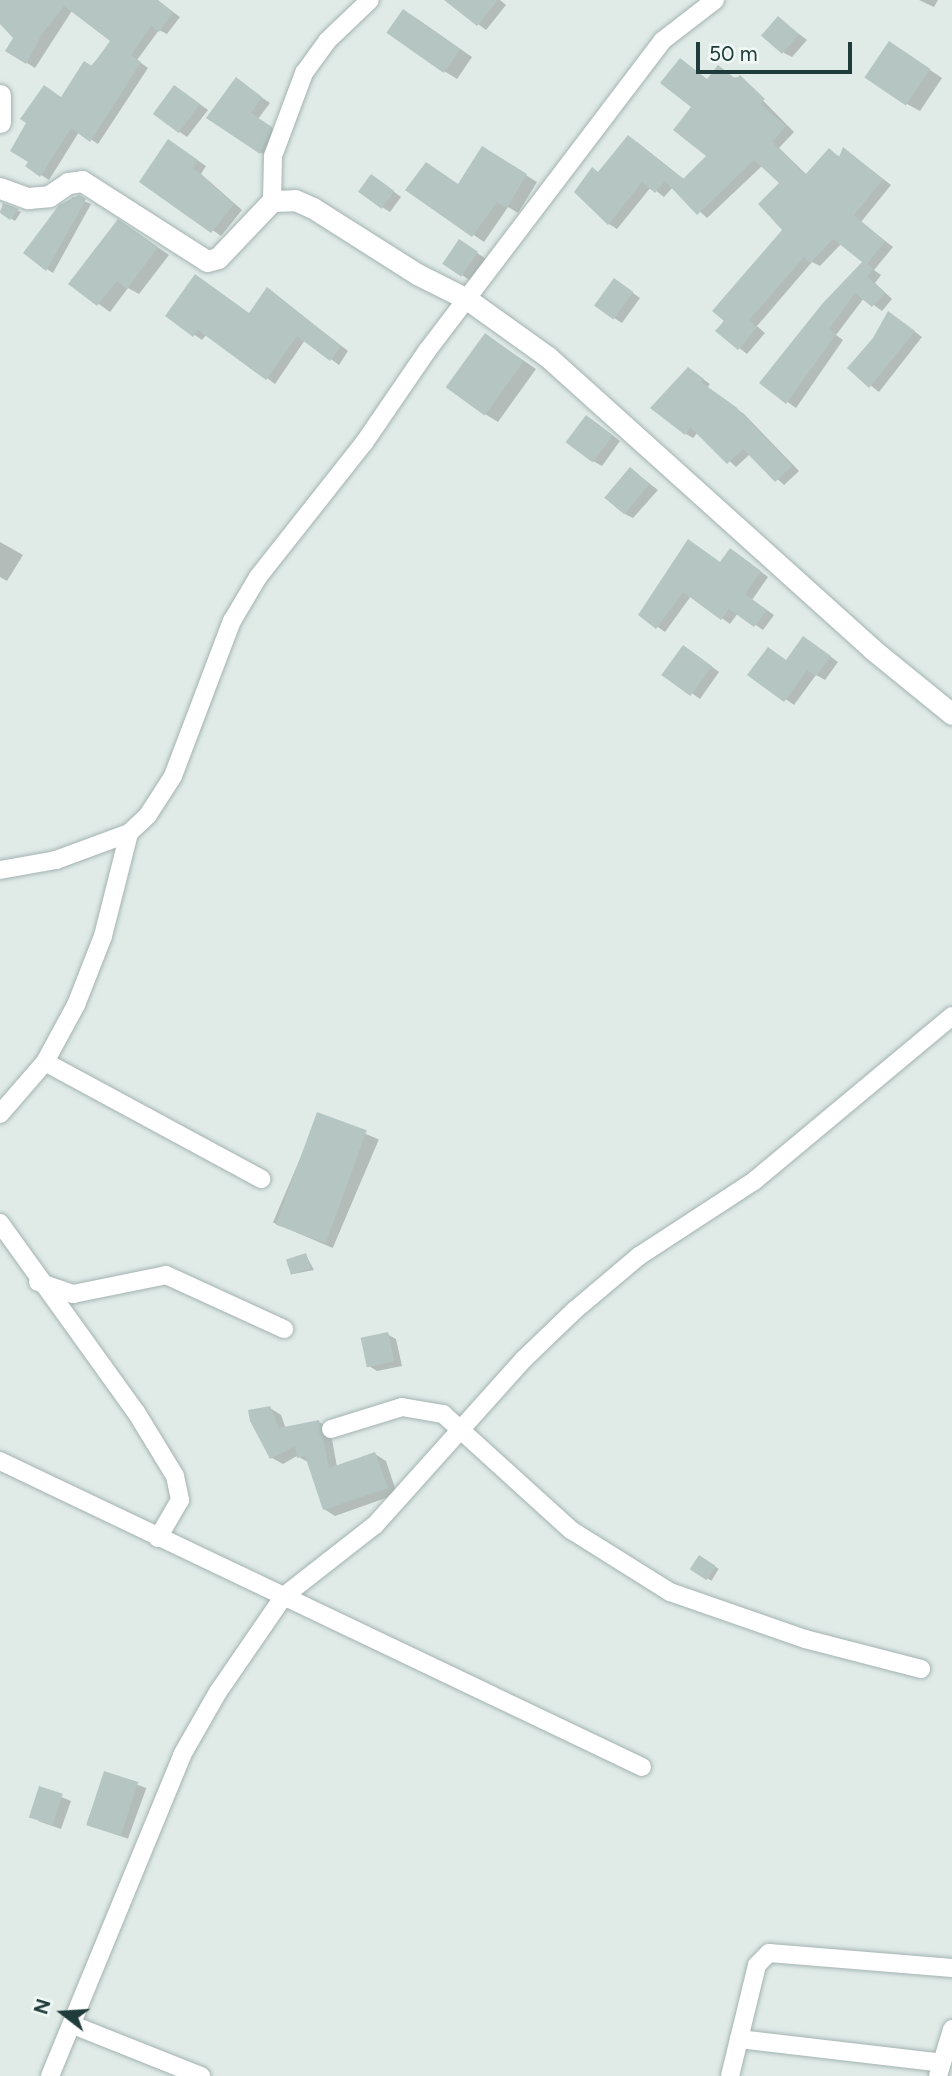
<!DOCTYPE html>
<html>
<head>
<meta charset="utf-8">
<style>
  body { margin:0 }
  #map { position:relative; width:952px; height:2076px; overflow:hidden; background:#e0ebe8; font-family:Figtree,sans-serif }
  div>[style] { position:absolute }
  .shadow>* { inset:0; background:#0003; transform-origin:0 0 }
  .building>* { inset:0; background:#b5c6c2; transform-origin:0 0 }
  .roads { filter:drop-shadow(0 0 2px #a3b3b0) drop-shadow(0 0 2px #a3b3b0) }
  .minor>* { height:18px; margin:-9px; padding:0 9px; transform-origin:9px; border-radius:9px; background:#fff }
  .tertiary>* { height:21px; margin:-10.5px; padding:0 10.5px; transform-origin:10.5px; border-radius:10.5px; background:#fff }
  span { translate:-50% -50%; white-space:nowrap; text-align:center; line-height:1.15; -webkit-text-stroke:6px #f0f8f5; paint-order:stroke }
  .north { position:absolute; left:28px; top:1978px; width:70px; height:70px; -webkit-text-stroke:5px #f0f8f5; paint-order:stroke; rotate:287deg; font-size:19px; font-weight:700; line-height:28px; text-align:center; color:#203c3a }
  .north::after { content:''; display:block; margin:auto; width:24px; height:32px; background:#203c3a; clip-path:polygon(50% 0,100% 100%,50% 72%,0 100%) }
  .scale { position:absolute; left:696px; top:42px; width:156px; height:32px; box-sizing:border-box; border:4px solid #203c3a; border-top:0; padding-left:9px; font-size:21px; line-height:24px; white-space:nowrap; color:#203c3a; -webkit-text-stroke:5px #f0f8f5; paint-order:stroke }
</style>
</head>
<body>
<div id="map">
  <div class="shadow">
    <i style="clip-path:polygon(0 0,79px 0,35px 68px,27px 63px,15px 37px,0 21px)"></i>
    <i style="clip-path:polygon(99px 0,157px 0,180px 17px,167px 34px,159px 30px,137px 60px,148px 68px,98px 144px,79px 132px,49px 180px,27px 166px,62px 99px,113px 41px)"></i>
    <i style="clip-path:polygon(447px 0,500px 0,506px 5px,486px 30px)"></i>
    <i style="clip-path:polygon(919px 0,938px 0,934px 7px)"></i>
    <i style="clip-path:polygon(416px 18px,472px 57px,457px 79px,444px 71px)"></i>
    <i style="clip-path:polygon(779px 19px,807px 40px,792px 57px,784px 53px)"></i>
    <i style="clip-path:polygon(902px 51px,942px 78px,920px 111px,907px 104px)"></i>
    <i style="clip-path:polygon(740px 77px,794px 132px,779px 148px,807px 175px,829px 150px,840px 157px,844px 149px,891px 185px,861px 222px,893px 247px,874px 270px,881px 275px,875px 283px,892px 299px,882px 311px,864px 298px,836px 335px,843px 340px,796px 408px,761px 383px,865px 262px,842px 243px,820px 266px,812px 262px,757px 326px,765px 333px,747px 354px,717px 331px,785px 229px,782px 183px,763px 165px,707px 218px,673px 187px,664px 197px,651px 187px,617px 229px,609px 224px,599px 173px,637px 142px,685px 180px,709px 156px,694px 107px,708px 80px)"></i>
    <i style="clip-path:polygon(236px 80px,270px 103px,258px 119px,279px 133px,269px 157px,261px 153px)"></i>
    <i style="clip-path:polygon(183px 92px,208px 110px,187px 137px,154px 114px)"></i>
    <i style="clip-path:polygon(176px 146px,206px 166px,201px 174px,242px 210px,221px 236px,142px 181px)"></i>
    <i style="clip-path:polygon(483px 148px,537px 182px,518px 213px,508px 207px,484px 242px,408px 190px,460px 186px)"></i>
    <i style="clip-path:polygon(380px 181px,401px 197px,390px 212px,382px 207px)"></i>
    <i style="clip-path:polygon(73px 197px,91px 204px,53px 273px,47px 269px,60px 207px)"></i>
    <i style="clip-path:polygon(4px 205px,21px 212px,15px 221px,0 211px)"></i>
    <i style="clip-path:polygon(130px 228px,169px 255px,139px 294px,128px 288px,110px 312px,71px 284px)"></i>
    <i style="clip-path:polygon(467px 246px,486px 259px,471px 281px,445px 264px)"></i>
    <i style="clip-path:polygon(623px 286px,640px 298px,622px 323px,614px 318px)"></i>
    <i style="clip-path:polygon(268px 289px,348px 351px,339px 365px,305px 340px,275px 384px,207px 334px,202px 340px,167px 316px,250px 315px)"></i>
    <i style="clip-path:polygon(896px 318px,922px 337px,879px 392px,849px 368px)"></i>
    <i style="clip-path:polygon(486px 335px,536px 369px,498px 422px,485px 414px)"></i>
    <i style="clip-path:polygon(696px 374px,710px 384px,707px 388px,744px 414px,799px 471px,784px 485px,750px 454px,736px 467px,698px 432px,693px 438px,686px 434px)"></i>
    <i style="clip-path:polygon(595px 422px,620px 441px,602px 466px,593px 461px)"></i>
    <i style="clip-path:polygon(630px 469px,658px 490px,633px 518px,625px 514px)"></i>
    <i style="clip-path:polygon(0 542px,23px 555px,7px 581px,0 577px)"></i>
    <i style="clip-path:polygon(739px 555px,768px 577px,752px 600px,774px 615px,763px 630px,738px 613px,730px 624px,691px 596px,665px 632px,641px 615px)"></i>
    <i style="clip-path:polygon(812px 643px,838px 662px,825px 680px,816px 675px,794px 705px,750px 674px,787px 661px)"></i>
    <i style="clip-path:polygon(692px 652px,719px 672px,700px 699px,665px 674px)"></i>
    <i style="left:319px;top:1114px;width:65px;height:118px;rotate:23deg"></i>
    <i style="clip-path:polygon(306px 1255px,314px 1270px,293px 1274px)"></i>
    <i style="clip-path:polygon(387px 1334px,396px 1339px,402px 1366px,377px 1371px,369px 1366px)"></i>
    <i style="clip-path:polygon(270px 1408px,281px 1415px,286px 1429px,319px 1422px,330px 1428px,337px 1467px,375px 1454px,386px 1461px,397px 1494px,335px 1516px,324px 1509px,308px 1462px,297px 1456px,283px 1464px,272px 1458px,250px 1411px)"></i>
    <i style="left:699px;top:1557px;width:23px;height:14px;rotate:31deg"></i>
    <i style="left:105px;top:1773px;width:44px;height:54px;rotate:20deg"></i>
    <i style="clip-path:polygon(40px 1788px,71px 1801px,61px 1829px,38px 1821px)"></i>
  </div>
  <div class="building">
    <i style="clip-path:polygon(0 0,158px 0,173px 12px,159px 32px,151px 26px,131px 55px,141px 62px,90px 142px,71px 128px,40px 177px,25px 166px,28px 162px,10px 151px,26px 123px,20px 119px,44px 85px,61px 97px,84px 61px,92px 66px,110px 41px,64px 6px,42px 34px,26px 64px,5px 51px,13px 38px,0 24px)"></i>
    <i style="clip-path:polygon(444px 0,498px 0,477px 26px)"></i>
    <i style="left:403px;top:9px;width:70px;height:29px;rotate:35deg"></i>
    <i style="left:778px;top:16px;width:28px;height:26px;rotate:41deg"></i>
    <i style="left:889px;top:41px;width:50px;height:44px;rotate:34deg"></i>
    <i style="clip-path:polygon(680px 58px,707px 79px,718px 65px,736px 79px,740px 75px,765px 99px,760px 104px,786px 126px,772px 142px,805px 175px,829px 148px,839px 157px,843px 147px,883px 179px,854px 215px,885px 241px,867px 264px,873px 269px,867px 277px,885px 293px,872px 307px,855px 293px,829px 329px,836px 334px,786px 404px,759px 383px,822px 304px,862px 262px,833px 239px,810px 263px,804px 257px,749px 320px,757px 327px,738px 350px,715px 331px,724px 321px,712px 311px,782px 230px,758px 204px,779px 183px,754px 160px,697px 215px,665px 181px,655px 193px,642px 182px,608px 225px,574px 192px,592px 167px,598px 172px,628px 135px,683px 179px,706px 156px,673px 130px,691px 107px,660px 83px)"></i>
    <i style="clip-path:polygon(236px 77px,262px 97px,251px 113px,272px 127px,260px 154px,206px 118px)"></i>
    <i style="left:174px;top:85px;width:32px;height:36px;rotate:36deg"></i>
    <i style="clip-path:polygon(168px 139px,198px 160px,193px 168px,234px 204px,211px 233px,139px 182px)"></i>
    <i style="clip-path:polygon(482px 146px,527px 174px,507px 208px,497px 202px,472px 237px,405px 190px,426px 162px,458px 184px)"></i>
    <i style="left:371px;top:174px;width:29px;height:22px;rotate:36deg"></i>
    <i style="clip-path:polygon(79px 195px,86px 199px,46px 271px,23px 253px,59px 205px)"></i>
    <i style="clip-path:polygon(3px 203px,19px 209px,10px 220px,0 213px)"></i>
    <i style="clip-path:polygon(118px 219px,158px 247px,127px 289px,117px 281px,97px 306px,68px 284px)"></i>
    <i style="left:459px;top:239px;width:23px;height:30px;rotate:34deg"></i>
    <i style="clip-path:polygon(195px 274px,249px 313px,267px 287px,341px 346px,330px 361px,297px 336px,266px 380px,198px 330px,193px 337px,165px 316px)"></i>
    <i style="left:614px;top:278px;width:24px;height:34px;rotate:36deg"></i>
    <i style="clip-path:polygon(888px 311px,915px 331px,869px 388px,847px 368px,873px 338px)"></i>
    <i style="left:485px;top:333px;width:48px;height:67px;rotate:36deg"></i>
    <i style="clip-path:polygon(688px 367px,704px 379px,701px 382px,736px 407px,792px 466px,775px 482px,743px 449px,727px 464px,690px 427px,685px 435px,650px 408px)"></i>
    <i style="left:586px;top:415px;width:34px;height:34px;rotate:37deg"></i>
    <i style="left:630px;top:467px;width:26px;height:40px;rotate:40deg"></i>
    <i style="clip-path:polygon(688px 539px,720px 562px,730px 548px,761px 571px,745px 594px,767px 610px,754px 627px,729px 609px,721px 620px,683px 592px,656px 629px,638px 615px)"></i>
    <i style="clip-path:polygon(803px 636px,831px 656px,816px 676px,807px 670px,784px 702px,747px 675px,768px 647px,786px 660px)"></i>
    <i style="left:683px;top:645px;width:36px;height:37px;rotate:36deg"></i>
    <i style="left:317px;top:1112px;width:53px;height:120px;rotate:20deg"></i>
    <i style="left:306px;top:1253px;width:16px;height:21px;rotate:72deg"></i>
    <i style="left:388px;top:1332px;width:30px;height:28px;rotate:78deg"></i>
    <i style="clip-path:polygon(270px 1406px,279px 1428px,319px 1420px,329px 1468px,375px 1452px,388px 1488px,323px 1510px,305px 1456px,297px 1458px,295px 1446px,270px 1459px,250px 1421px,248px 1410px)"></i>
    <i style="left:699px;top:1555px;width:20px;height:17px;rotate:33deg"></i>
    <i style="left:104px;top:1771px;width:36px;height:57px;rotate:18deg"></i>
    <i style="left:39px;top:1786px;width:25px;height:33px;rotate:18deg"></i>
  </div>
  <div class="roads">
    <div class="minor">
      <i style="left:272px;top:201px;width:45px;rotate:-88.7deg"></i>
      <i style="left:273px;top:156px;width:89px;rotate:-69.5deg"></i>
      <i style="left:304px;top:73px;width:39px;rotate:-54deg"></i>
      <i style="left:327px;top:41px;width:59px;rotate:-43.6deg"></i>
      <i style="left:0;top:870px;width:57px;rotate:-10.1deg"></i>
      <i style="left:56px;top:860px;width:78px;rotate:-20.3deg"></i>
      <i style="left:129px;top:833px;width:26px;rotate:-43deg"></i>
      <i style="left:148px;top:815px;width:46px;rotate:-57.3deg"></i>
      <i style="left:173px;top:776px;width:166px;rotate:-69.2deg"></i>
      <i style="left:232px;top:621px;width:51px;rotate:-59.4deg"></i>
      <i style="left:258px;top:577px;width:171px;rotate:-51.7deg"></i>
      <i style="left:364px;top:443px;width:112px;rotate:-55.6deg"></i>
      <i style="left:427px;top:351px;width:389px;rotate:-52.8deg"></i>
      <i style="left:662px;top:41px;width:67px;rotate:-37.7deg"></i>
      <i style="left:45px;top:1062px;width:246px;rotate:28.4deg"></i>
      <i style="left:0;top:1114px;width:69px;rotate:-49.1deg"></i>
      <i style="left:45px;top:1062px;width:65px;rotate:-61.5deg"></i>
      <i style="left:76px;top:1005px;width:74px;rotate:-68.6deg"></i>
      <i style="left:103px;top:936px;width:106px;rotate:-75.8deg"></i>
      <i style="left:0;top:1223px;width:233px;rotate:54.3deg"></i>
      <i style="left:136px;top:1412px;width:75px;rotate:58.6deg"></i>
      <i style="left:175px;top:1476px;width:25px;rotate:78deg"></i>
      <i style="left:180px;top:1500px;width:44px;rotate:120.1deg"></i>
      <i style="left:38px;top:1282px;width:37px;rotate:19deg"></i>
      <i style="left:73px;top:1294px;width:95px;rotate:-11.5deg"></i>
      <i style="left:166px;top:1275px;width:130px;rotate:24.6deg"></i>
      <i style="left:331px;top:1429px;width:74px;rotate:-17.2deg"></i>
      <i style="left:402px;top:1407px;width:42px;rotate:9.7deg"></i>
      <i style="left:443px;top:1414px;width:173px;rotate:42.2deg"></i>
      <i style="left:571px;top:1530px;width:117px;rotate:32.1deg"></i>
      <i style="left:670px;top:1592px;width:143px;rotate:19.2deg"></i>
      <i style="left:805px;top:1639px;width:120px;rotate:14.5deg"></i>
      <i style="left:0;top:1461px;width:711px;rotate:25.48deg"></i>
      <i style="left:73px;top:2025px;width:138px;rotate:21.7deg"></i>
      <i style="left:739px;top:2039px;width:204px;rotate:6.7deg"></i>
      <i style="left:50px;top:2076px;width:347px;rotate:-67.6deg"></i>
      <i style="left:182px;top:1755px;width:73px;rotate:-60.3deg"></i>
      <i style="left:218px;top:1692px;width:116px;rotate:-55.5deg"></i>
      <i style="left:284px;top:1596px;width:115px;rotate:-38deg"></i>
      <i style="left:375px;top:1525px;width:222px;rotate:-48.1deg"></i>
      <i style="left:523px;top:1360px;width:72px;rotate:-43.9deg"></i>
      <i style="left:575px;top:1310px;width:84px;rotate:-40.2deg"></i>
      <i style="left:639px;top:1256px;width:137px;rotate:-33.1deg"></i>
      <i style="left:754px;top:1181px;width:258px;rotate:-39.8deg"></i>
      <i style="left:730px;top:2076px;width:114px;rotate:-76.3deg"></i>
      <i style="left:757px;top:1965px;width:17px;rotate:-45deg"></i>
      <i style="left:769px;top:1953px;width:184px;rotate:4.7deg"></i>
      <i style="left:938px;top:2076px;width:49px;rotate:-73.4deg"></i>
    </div>
    <div class="tertiary">
      <i style="left:0;top:95px;width:27px;rotate:90deg"></i>
      <i style="left:0;top:188px;width:30px;rotate:20deg"></i>
      <i style="left:28px;top:198px;width:21px;rotate:-5deg"></i>
      <i style="left:49px;top:196px;width:23px;rotate:-34deg"></i>
      <i style="left:68px;top:183px;width:14px;rotate:-8deg"></i>
      <i style="left:82px;top:181px;width:148px;rotate:32.6deg"></i>
      <i style="left:207px;top:261px;width:11px;rotate:-15deg"></i>
      <i style="left:218px;top:258px;width:79px;rotate:-46.5deg"></i>
      <i style="left:272px;top:201px;width:23px;rotate:-2deg"></i>
      <i style="left:295px;top:200px;width:20px;rotate:24deg"></i>
      <i style="left:313px;top:208px;width:123px;rotate:32.4deg"></i>
      <i style="left:417px;top:274px;width:56px;rotate:26.6deg"></i>
      <i style="left:467px;top:299px;width:100px;rotate:35.6deg"></i>
      <i style="left:548px;top:357px;width:436px;rotate:42deg"></i>
      <i style="left:872px;top:649px;width:103px;rotate:39.1deg"></i>
    </div>
  </div>
  <div class="north">N</div>
  <div class="scale">50 m</div>
</div>
</body>
</html>
